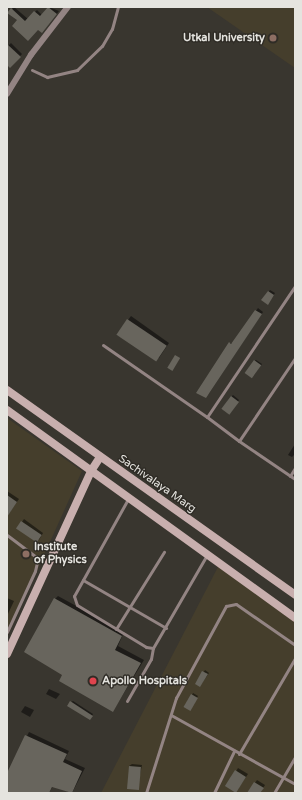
<!DOCTYPE html>
<html>
<head>
<meta charset="utf-8">
<style>
  body { margin:0 }
  #map { position:relative; width:302px; height:800px; overflow:hidden; background:#39362f; font-family:"Varela Round",sans-serif }
  div>[style] { position:absolute }
  .education>* { inset:0; background:#453e2c }
  .shadow>* { inset:0; background:#0007 }
  .building>* { inset:0; background:#68655d; transform-origin:0 0 }
  .lane>* { height:3px; margin:-1.5px; padding:0 1.5px; transform-origin:1.5px; border-radius:1.5px; background:#938483 }
  .street>* { height:5.5px; margin:-2.75px; padding:0 2.75px; transform-origin:2.75px; border-radius:2.75px; background:#938483 }
  .secondary>* { height:8px; margin:-4px; padding:0 4px; transform-origin:4px; border-radius:4px; background:#c8afae }
  .dots>* { width:11px; height:11px; translate:-50% -50%; box-sizing:border-box; border:2px solid #2f2c26; border-radius:50% }
  span { translate:-50% -50%; white-space:nowrap; text-align:center; line-height:1.15; -webkit-text-stroke:3px #2f2c26; paint-order:stroke }
  .poi-label { font-size:11px; color:#e5e4df; font-weight:700 }
  .right { translate:-100% -50%; text-align:right }
  .left { translate:0 -50%; text-align:left }
  .street-label { font-size:11px; color:#e5e4df }
  .frame { position:absolute; inset:0; border:8px solid #e5e4df; pointer-events:none }
</style>
</head>
<body>
<div id="map">
  <div class="education">
    <i style="clip-path:polygon(207px 7px,295px 7px,295px 68px)"></i>
    <i style="clip-path:polygon(7px 418px,82px 471px,7px 637px)"></i>
    <i style="clip-path:polygon(219px 565px,295px 620px,295px 793px,101px 793px)"></i>
  </div>
  <div class="shadow">
    <i style="clip-path:polygon(14px 7px,28px 19px,37px 10px,42px 15px,49px 7px,59px 11px,44px 30px,18px 20px,12px 9px)"></i>
    <i style="clip-path:polygon(11px 43px,22px 54px,10px 67px,7px 64px,7px 47px)"></i>
    <i style="clip-path:polygon(270px 290px,275px 293px,269px 302px,262px 300px)"></i>
    <i style="clip-path:polygon(258px 308px,263px 312px,208px 395px,229px 343px,233px 343px)"></i>
    <i style="clip-path:polygon(131px 316px,169px 343px,159px 358px,117px 335px)"></i>
    <i style="clip-path:polygon(256px 360px,262px 364px,254px 375px,254px 361px)"></i>
    <i style="clip-path:polygon(233px 395px,239px 400px,231px 412px,231px 397px)"></i>
    <i style="clip-path:polygon(295px 444px,295px 454px,292px 457px,288px 455px)"></i>
    <i style="clip-path:polygon(7px 491px,19px 499px,7px 516px)"></i>
    <i style="clip-path:polygon(24px 519px,43px 533px,39px 540px,22px 522px)"></i>
    <i style="clip-path:polygon(58px 596px,124px 632px,118px 646px,144px 660px,113px 711px,63px 674px,55px 599px)"></i>
    <i style="clip-path:polygon(7px 598px,14px 601px,7px 616px)"></i>
    <i style="clip-path:polygon(205px 670px,209px 673px,200px 686px,196px 684px)"></i>
    <i style="clip-path:polygon(49px 689px,60px 694px,56px 699px,46px 694px)"></i>
    <i style="clip-path:polygon(193px 693px,198px 696px,191px 708px,185px 707px)"></i>
    <i style="clip-path:polygon(73px 701px,93px 714px,91px 718px,71px 702px)"></i>
    <i style="clip-path:polygon(25px 706px,34px 710px,30px 717px,21px 712px)"></i>
    <i style="clip-path:polygon(29px 732px,69px 751px,65px 759px,85px 768px,72px 793px,53px 786px,49px 793px,7px 792px,7px 776px)"></i>
    <i style="clip-path:polygon(132px 764px,142px 765px,137px 789px,129px 766px)"></i>
    <i style="clip-path:polygon(238px 768px,248px 774px,238px 789px,227px 786px)"></i>
    <i style="clip-path:polygon(257px 780px,265px 785px,260px 793px,248px 793px)"></i>
  </div>
  <div class="building">
    <i style="clip-path:polygon(48px 7px,57px 14px,42px 33px,38px 30px,28px 41px,12px 26px,17px 20px,7px 13px,11px 8px,25px 21px,34px 11px,40px 16px)"></i>
    <i style="clip-path:polygon(7px 44px,21px 57px,10px 68px,7px 65px)"></i>
    <i style="clip-path:polygon(268px 291px,274px 295px,268px 305px,261px 300px)"></i>
    <i style="clip-path:polygon(255px 310px,262px 314px,206px 398px,196px 393px,229px 342px,231px 344px)"></i>
    <i style="left:127px;top:319px;width:48px;height:19px;rotate:34deg"></i>
    <i style="left:175px;top:355px;width:6px;height:15px;rotate:31deg"></i>
    <i style="left:254px;top:360px;width:9px;height:16px;rotate:36deg"></i>
    <i style="left:231px;top:396px;width:10px;height:16px;rotate:37deg"></i>
    <i style="clip-path:polygon(7px 495px,17px 502px,7px 517px)"></i>
    <i style="left:21px;top:521px;width:25px;height:9px;rotate:34deg"></i>
    <i style="clip-path:polygon(54px 598px,122px 636px,115px 650px,141px 663px,113px 712px,59px 681px,62px 675px,24px 652px)"></i>
    <i style="clip-path:polygon(202px 671px,208px 674px,200px 687px,195px 684px)"></i>
    <i style="left:191px;top:694px;width:8px;height:15px;rotate:30deg"></i>
    <i style="clip-path:polygon(70px 701px,93px 716px,90px 720px,67px 706px)"></i>
    <i style="clip-path:polygon(25px 735px,67px 754px,63px 762px,82px 771px,72px 793px,52px 787px,49px 793px,7px 793px,7px 773px)"></i>
    <i style="left:129px;top:766px;width:12px;height:23px;rotate:5deg"></i>
    <i style="left:235px;top:770px;width:13px;height:19px;rotate:32deg"></i>
    <i style="clip-path:polygon(254px 782px,264px 788px,260px 793px,247px 793px)"></i>
  </div>
  <div class="lane">
    <i style="left:32px;top:70px;width:17px;rotate:25deg"></i>
    <i style="left:47px;top:77px;width:31px;rotate:-13deg"></i>
    <i style="left:77px;top:70px;width:35px;rotate:-44deg"></i>
    <i style="left:102px;top:46px;width:20px;rotate:-60deg"></i>
    <i style="left:112px;top:29px;width:23px;rotate:-75deg"></i>
    <i style="left:103px;top:345px;width:126px;rotate:34.7deg"></i>
    <i style="left:295px;top:358px;width:100px;rotate:124deg"></i>
    <i style="left:239px;top:441px;width:68px;rotate:34.2deg"></i>
    <i style="left:239px;top:441px;width:40px;rotate:-143deg"></i>
    <i style="left:207px;top:417px;width:158px;rotate:-56.1deg"></i>
    <i style="left:290px;top:476px;width:9px;rotate:-58deg"></i>
    <i style="left:128px;top:499px;width:111px;rotate:119.1deg"></i>
    <i style="left:74px;top:596px;width:9px;rotate:72deg"></i>
    <i style="left:77px;top:605px;width:81px;rotate:31.3deg"></i>
    <i style="left:146px;top:647px;width:7px;rotate:8deg"></i>
    <i style="left:153px;top:648px;width:108px;rotate:-59.9deg"></i>
    <i style="left:7px;top:535px;width:39px;rotate:37deg"></i>
    <i style="left:38px;top:558px;width:13px;rotate:103deg"></i>
    <i style="left:35px;top:571px;width:67px;rotate:114.7deg"></i>
    <i style="left:83px;top:580px;width:96px;rotate:30deg"></i>
    <i style="left:116px;top:629px;width:91px;rotate:-58.1deg"></i>
    <i style="left:127px;top:701px;width:48px;rotate:-60.3deg"></i>
    <i style="left:151px;top:659px;width:11px;rotate:-80deg"></i>
    <i style="left:171px;top:715px;width:142px;rotate:29.1deg"></i>
    <i style="left:239px;top:754px;width:111px;rotate:-59.7deg"></i>
    <i style="left:146px;top:793px;width:100px;rotate:-72.5deg"></i>
    <i style="left:176px;top:698px;width:105px;rotate:-61.5deg"></i>
    <i style="left:226px;top:606px;width:10px;rotate:-11deg"></i>
    <i style="left:236px;top:604px;width:72px;rotate:34.8deg"></i>
    <i style="left:214px;top:793px;width:47px;rotate:-64.5deg"></i>
    <i style="left:274px;top:793px;width:42px;rotate:-59.7deg"></i>
  </div>
  <div class="street">
    <i style="left:7px;top:94px;width:46px;rotate:-58.4deg"></i>
    <i style="left:31px;top:55px;width:61px;rotate:-52.4deg"></i>
  </div>
  <div class="secondary">
    <i style="left:7px;top:390px;width:354px;rotate:35.4deg"></i>
    <i style="left:7px;top:410px;width:355px;rotate:35.8deg"></i>
    <i style="left:7px;top:654px;width:201px;rotate:-65.3deg"></i>
    <i style="left:91px;top:471px;width:17px;rotate:-57deg"></i>
  </div>
  <div class="dots">
    <i style="left:273px;top:38px;background:#8d6e63"></i>
    <i style="left:26px;top:554px;background:#8d6e63"></i>
    <i style="left:93px;top:681px;background:#e0444e"></i>
  </div>
  <div class="poi-label">
    <span class="right" style="left:265px;top:38px">Utkal University</span>
    <span class="left" style="left:34px;top:554px">Institute<br>of Physics</span>
    <span class="left" style="left:102px;top:681px">Apollo Hospitals</span>
  </div>
  <div class="street-label">
    <span style="left:157px;top:484px;rotate:35deg">Sachivalaya Marg</span>
  </div>
  <div class="frame"></div>
</div>
</body>
</html>
